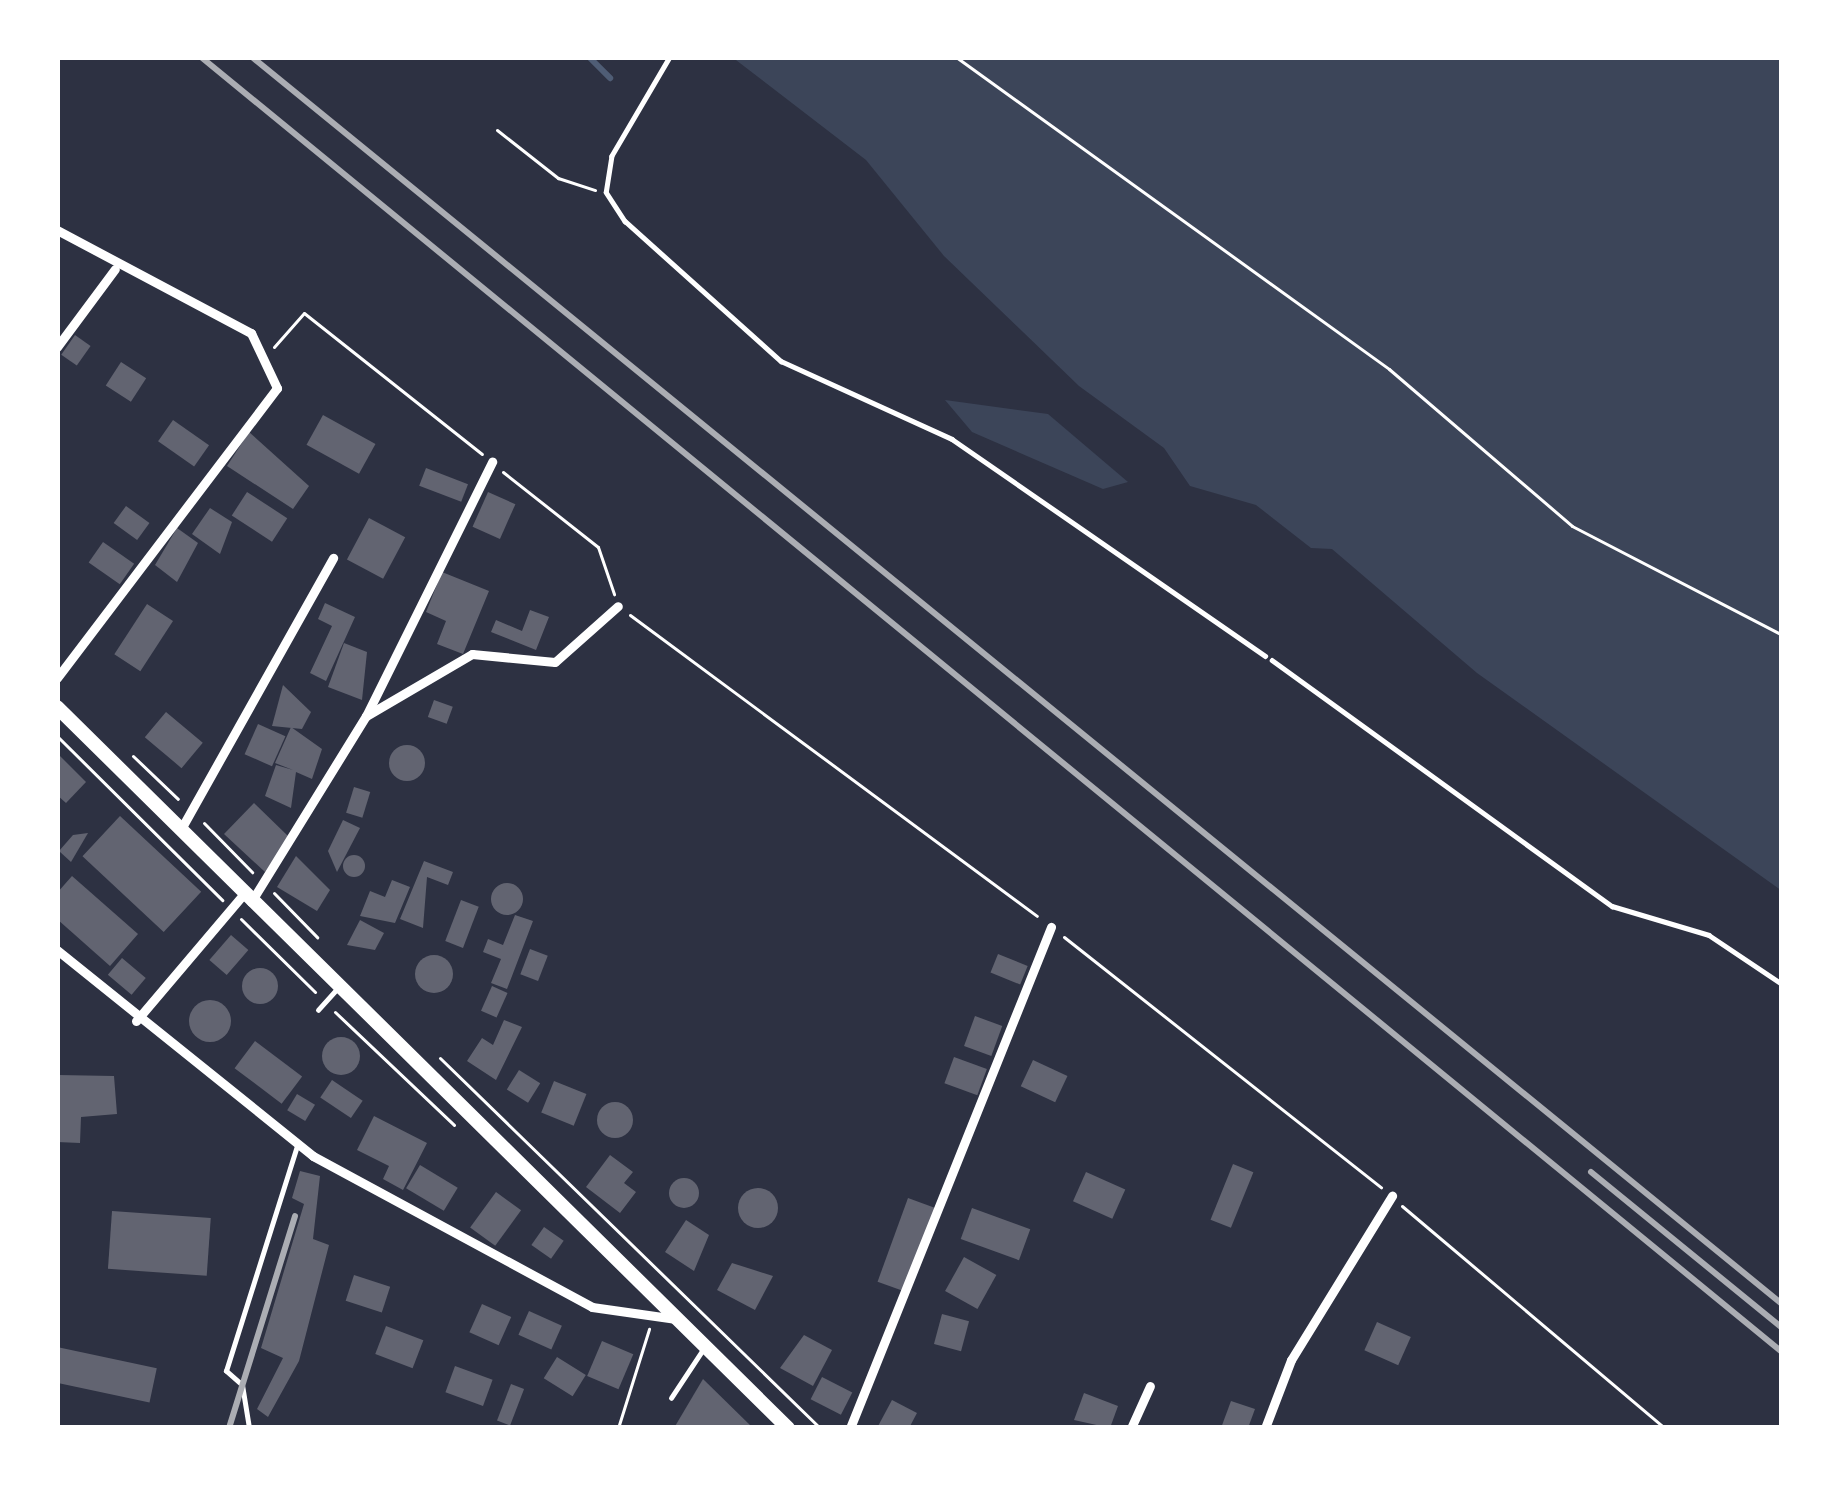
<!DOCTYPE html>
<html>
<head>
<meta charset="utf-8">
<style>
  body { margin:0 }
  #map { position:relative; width:1839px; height:1485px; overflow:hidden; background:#2d3142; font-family:"Golos Text",sans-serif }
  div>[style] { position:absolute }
  .green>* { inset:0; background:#3c4559 }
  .stream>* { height:6px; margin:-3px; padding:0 3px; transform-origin:3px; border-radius:3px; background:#4f5d75 }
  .building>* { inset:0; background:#626471; transform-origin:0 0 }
  .round { border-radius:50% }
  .path>* { height:3px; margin:-1.5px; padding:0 1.5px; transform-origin:1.5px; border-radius:1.5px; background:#fff }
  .service>* { height:4.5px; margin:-2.25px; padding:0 2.25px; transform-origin:2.25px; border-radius:2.25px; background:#fff }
  .minor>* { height:9px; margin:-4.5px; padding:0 4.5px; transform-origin:4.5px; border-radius:4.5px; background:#fff }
  .primary>* { height:14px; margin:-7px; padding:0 7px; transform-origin:7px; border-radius:7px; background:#fff }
  .rail>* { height:6px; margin:-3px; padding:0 3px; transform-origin:3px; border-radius:3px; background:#abadb3 }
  span { translate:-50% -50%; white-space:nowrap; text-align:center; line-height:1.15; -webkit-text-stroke:9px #fff; paint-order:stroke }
  .frame { position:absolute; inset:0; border:60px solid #fff; pointer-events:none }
</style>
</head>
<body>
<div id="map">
  <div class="green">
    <i style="clip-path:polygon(732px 57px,1782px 57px,1782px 891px,1477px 673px,1332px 549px,1311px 548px,1256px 505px,1190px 486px,1164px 448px,1079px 386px,944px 256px,866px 160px)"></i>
    <i style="clip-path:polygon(945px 400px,1048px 414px,1128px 482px,1103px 489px,972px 432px)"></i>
  </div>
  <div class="stream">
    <i style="left:589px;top:57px;width:30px;rotate:45deg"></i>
  </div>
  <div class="building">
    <i style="left:75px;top:335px;width:19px;height:24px;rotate:35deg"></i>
    <i style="left:121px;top:362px;width:30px;height:28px;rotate:33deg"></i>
    <i style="left:323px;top:415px;width:60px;height:34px;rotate:29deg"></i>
    <i style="left:173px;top:420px;width:44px;height:26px;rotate:35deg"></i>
    <i style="clip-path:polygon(249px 432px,309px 486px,293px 509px,227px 466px)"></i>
    <i style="left:426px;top:468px;width:45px;height:19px;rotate:21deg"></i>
    <i style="left:247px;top:492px;width:48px;height:28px;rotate:33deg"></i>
    <i style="left:488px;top:492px;width:30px;height:38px;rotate:24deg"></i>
    <i style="left:126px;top:506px;width:29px;height:21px;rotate:36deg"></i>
    <i style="clip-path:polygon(210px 508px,232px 522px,220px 554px,192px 534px)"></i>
    <i style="left:369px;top:518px;width:41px;height:47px;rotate:28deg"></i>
    <i style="clip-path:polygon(177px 528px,198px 543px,177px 582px,155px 565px)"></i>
    <i style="left:103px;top:542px;width:38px;height:25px;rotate:35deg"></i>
    <i style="clip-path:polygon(442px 572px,489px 591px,463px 654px,437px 644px,446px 621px,426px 612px)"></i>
    <i style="clip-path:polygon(325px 603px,355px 617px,326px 681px,310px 673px,332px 626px,318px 619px)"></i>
    <i style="left:147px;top:604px;width:31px;height:60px;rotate:33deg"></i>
    <i style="clip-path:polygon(530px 610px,549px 617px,536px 650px,491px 632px,496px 620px,522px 631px)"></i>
    <i style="clip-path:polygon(344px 643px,367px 652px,362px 700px,328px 687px)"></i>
    <i style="clip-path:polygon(283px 685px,311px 712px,302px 729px,272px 726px)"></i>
    <i style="left:434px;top:700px;width:20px;height:18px;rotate:20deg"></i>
    <i style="left:166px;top:712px;width:48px;height:33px;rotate:40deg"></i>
    <i style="left:258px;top:724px;width:30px;height:33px;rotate:24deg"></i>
    <i style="clip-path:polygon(291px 727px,322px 749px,312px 779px,296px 772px,291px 808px,265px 796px,276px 765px,293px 770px,275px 763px)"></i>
    <i class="round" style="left:389px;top:745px;width:36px;height:36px"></i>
    <i style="clip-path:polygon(57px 753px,86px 782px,66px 803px,57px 795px)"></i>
    <i style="left:354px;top:787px;width:17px;height:27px;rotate:17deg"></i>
    <i style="clip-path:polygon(254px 803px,289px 837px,265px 872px,224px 834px)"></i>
    <i style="left:120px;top:816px;width:111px;height:55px;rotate:43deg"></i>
    <i style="clip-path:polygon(343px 820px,360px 828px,337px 872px,328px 851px)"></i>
    <i style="clip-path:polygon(88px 833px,71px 862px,59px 851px,73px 835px)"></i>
    <i class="round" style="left:343px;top:855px;width:22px;height:22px"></i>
    <i style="clip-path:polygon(296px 856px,330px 890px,317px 911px,277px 887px)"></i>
    <i style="clip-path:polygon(424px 861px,453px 872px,448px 885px,427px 877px,423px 928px,400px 919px)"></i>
    <i style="clip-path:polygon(72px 876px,138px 934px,110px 966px,57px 919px,57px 893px)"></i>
    <i style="clip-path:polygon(392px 880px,410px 887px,395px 923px,360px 916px,370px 891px,385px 897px)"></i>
    <i class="round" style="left:491px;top:883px;width:32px;height:32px"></i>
    <i style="left:461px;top:900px;width:19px;height:44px;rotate:21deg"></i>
    <i style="clip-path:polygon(515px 915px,533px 921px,507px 989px,491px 983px,501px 959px,483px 952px,488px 939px,503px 945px)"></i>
    <i style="clip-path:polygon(360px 920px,384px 933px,375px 950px,347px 945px)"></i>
    <i style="left:231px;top:935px;width:23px;height:33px;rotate:41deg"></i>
    <i style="left:530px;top:949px;width:19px;height:27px;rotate:21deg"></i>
    <i style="left:998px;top:954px;width:32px;height:20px;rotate:22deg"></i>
    <i class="round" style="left:415px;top:955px;width:38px;height:38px"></i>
    <i style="left:122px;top:958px;width:31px;height:22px;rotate:40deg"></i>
    <i class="round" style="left:242px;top:968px;width:36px;height:36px"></i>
    <i style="left:492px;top:986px;width:17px;height:27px;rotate:24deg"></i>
    <i class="round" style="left:189px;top:1000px;width:42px;height:42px"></i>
    <i style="left:975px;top:1016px;width:29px;height:32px;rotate:20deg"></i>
    <i style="clip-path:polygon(504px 1020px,522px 1027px,496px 1080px,467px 1061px,482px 1038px,493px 1045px)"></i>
    <i class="round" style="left:322px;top:1037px;width:38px;height:38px"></i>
    <i style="left:255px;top:1041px;width:59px;height:34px;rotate:37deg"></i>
    <i style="left:954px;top:1057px;width:35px;height:28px;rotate:20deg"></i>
    <i style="left:1033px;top:1060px;width:38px;height:29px;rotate:25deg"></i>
    <i style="left:519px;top:1070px;width:25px;height:23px;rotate:32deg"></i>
    <i style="clip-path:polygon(58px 1075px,114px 1076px,117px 1114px,81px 1117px,80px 1143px,57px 1142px)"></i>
    <i style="left:332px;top:1080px;width:37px;height:21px;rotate:34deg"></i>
    <i style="left:554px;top:1081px;width:35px;height:34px;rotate:22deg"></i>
    <i style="left:297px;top:1094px;width:21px;height:19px;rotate:31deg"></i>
    <i class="round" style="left:597px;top:1102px;width:36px;height:36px"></i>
    <i style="clip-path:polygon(374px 1116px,427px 1143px,403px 1190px,383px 1179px,389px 1166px,357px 1150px)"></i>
    <i style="clip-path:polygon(610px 1155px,633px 1172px,624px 1183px,636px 1192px,620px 1213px,586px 1187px)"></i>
    <i style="left:1233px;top:1164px;width:22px;height:60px;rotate:22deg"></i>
    <i style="left:420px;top:1165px;width:44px;height:27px;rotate:31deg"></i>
    <i style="clip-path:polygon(300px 1171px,320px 1176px,313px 1239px,329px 1245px,299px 1361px,268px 1417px,257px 1409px,283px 1358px,261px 1348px,304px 1204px,292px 1198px)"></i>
    <i style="left:1086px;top:1172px;width:43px;height:32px;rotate:24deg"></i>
    <i class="round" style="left:669px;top:1178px;width:30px;height:30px"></i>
    <i class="round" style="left:738px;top:1188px;width:40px;height:40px"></i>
    <i style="left:496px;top:1192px;width:31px;height:44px;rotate:36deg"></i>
    <i style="left:908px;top:1198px;width:29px;height:89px;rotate:20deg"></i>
    <i style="left:972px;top:1208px;width:62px;height:33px;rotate:20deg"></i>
    <i style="left:112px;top:1211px;width:99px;height:58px;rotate:4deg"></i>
    <i style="clip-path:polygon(686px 1220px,709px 1235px,694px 1271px,665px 1252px)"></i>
    <i style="left:544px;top:1227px;width:24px;height:22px;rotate:35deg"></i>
    <i style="left:964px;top:1257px;width:37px;height:39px;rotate:29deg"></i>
    <i style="clip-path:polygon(732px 1263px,773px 1276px,755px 1310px,717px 1290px)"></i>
    <i style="left:354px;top:1275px;width:38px;height:27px;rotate:18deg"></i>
    <i style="left:482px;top:1304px;width:32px;height:31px;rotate:24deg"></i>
    <i style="left:529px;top:1311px;width:36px;height:26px;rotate:24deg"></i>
    <i style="left:942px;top:1314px;width:28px;height:31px;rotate:15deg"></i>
    <i style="left:1377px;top:1322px;width:37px;height:31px;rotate:24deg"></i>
    <i style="left:386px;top:1326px;width:40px;height:30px;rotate:21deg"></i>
    <i style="clip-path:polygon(804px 1335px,832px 1350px,813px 1386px,780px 1368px)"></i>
    <i style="left:602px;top:1341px;width:34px;height:38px;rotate:23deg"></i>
    <i style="left:57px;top:1347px;width:102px;height:35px;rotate:12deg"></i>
    <i style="left:557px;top:1357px;width:34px;height:25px;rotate:32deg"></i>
    <i style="left:455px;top:1366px;width:40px;height:28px;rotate:20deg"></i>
    <i style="left:822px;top:1377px;width:34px;height:25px;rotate:27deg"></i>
    <i style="clip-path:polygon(703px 1379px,753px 1428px,674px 1428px)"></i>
    <i style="left:511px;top:1384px;width:14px;height:39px;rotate:21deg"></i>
    <i style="clip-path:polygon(1084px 1393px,1118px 1406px,1110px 1428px,1074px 1420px)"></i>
    <i style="clip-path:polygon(892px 1400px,917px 1413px,909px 1428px,877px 1428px)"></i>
    <i style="clip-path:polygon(1231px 1401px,1255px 1409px,1248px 1428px,1221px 1428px)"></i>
  </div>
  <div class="path">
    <i style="left:956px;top:57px;width:534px;rotate:35.77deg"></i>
    <i style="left:1389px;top:369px;width:241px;rotate:40.6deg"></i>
    <i style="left:1572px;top:526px;width:237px;rotate:27.4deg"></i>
    <i style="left:497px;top:130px;width:78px;rotate:38.2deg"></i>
    <i style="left:558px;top:178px;width:39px;rotate:18deg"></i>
    <i style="left:274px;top:347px;width:45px;rotate:-48.6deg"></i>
    <i style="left:304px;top:313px;width:227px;rotate:38.4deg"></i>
    <i style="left:503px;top:472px;width:121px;rotate:38.3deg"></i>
    <i style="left:598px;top:547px;width:50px;rotate:71.2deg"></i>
    <i style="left:630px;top:615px;width:506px;rotate:36.49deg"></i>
    <i style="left:57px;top:736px;width:233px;rotate:44.8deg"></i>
    <i style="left:133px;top:756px;width:62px;rotate:43.7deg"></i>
    <i style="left:204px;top:823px;width:69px;rotate:45.6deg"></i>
    <i style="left:274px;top:893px;width:62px;rotate:45.7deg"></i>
    <i style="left:241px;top:919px;width:104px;rotate:44.6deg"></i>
    <i style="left:1064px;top:937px;width:404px;rotate:38.3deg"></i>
    <i style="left:335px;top:1012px;width:164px;rotate:43.5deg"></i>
    <i style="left:440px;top:1058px;width:530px;rotate:44.24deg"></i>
    <i style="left:1402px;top:1206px;width:344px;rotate:40.2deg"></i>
    <i style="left:618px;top:1428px;width:104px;rotate:-72.6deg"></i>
  </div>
  <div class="service">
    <i style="left:670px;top:57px;width:115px;rotate:120.4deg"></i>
    <i style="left:612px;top:156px;width:36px;rotate:99deg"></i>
    <i style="left:606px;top:192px;width:35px;rotate:57deg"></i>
    <i style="left:625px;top:221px;width:210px;rotate:41.9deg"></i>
    <i style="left:781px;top:361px;width:188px;rotate:24.5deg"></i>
    <i style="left:952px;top:439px;width:381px;rotate:34.7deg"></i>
    <i style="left:1272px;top:660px;width:420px;rotate:35.9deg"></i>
    <i style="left:1612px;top:906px;width:101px;rotate:16.6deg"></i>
    <i style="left:1709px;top:935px;width:88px;rotate:33.9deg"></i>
    <i style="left:318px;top:1010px;width:30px;rotate:-48deg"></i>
    <i style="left:671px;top:1398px;width:60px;rotate:-56.6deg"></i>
    <i style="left:249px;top:1428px;width:44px;rotate:-99.2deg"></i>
    <i style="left:242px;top:1385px;width:21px;rotate:-139deg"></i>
    <i style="left:226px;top:1371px;width:239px;rotate:-72.5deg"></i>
  </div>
  <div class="minor">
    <i style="left:57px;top:230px;width:220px;rotate:28deg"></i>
    <i style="left:251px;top:333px;width:61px;rotate:64.7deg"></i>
    <i style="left:277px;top:388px;width:364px;rotate:127.2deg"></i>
    <i style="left:57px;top:347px;width:97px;rotate:-53.4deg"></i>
    <i style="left:366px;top:716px;width:123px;rotate:-30.3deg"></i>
    <i style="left:472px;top:654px;width:83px;rotate:5.5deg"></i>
    <i style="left:555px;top:662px;width:84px;rotate:-41.6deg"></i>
    <i style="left:181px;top:829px;width:311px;rotate:-60.7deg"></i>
    <i style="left:251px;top:902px;width:219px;rotate:-58.3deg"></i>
    <i style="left:366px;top:716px;width:284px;rotate:-63.6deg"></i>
    <i style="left:57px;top:950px;width:329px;rotate:38.8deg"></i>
    <i style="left:313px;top:1156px;width:317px;rotate:28.4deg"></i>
    <i style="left:592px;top:1307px;width:85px;rotate:8.1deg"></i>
    <i style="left:136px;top:1021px;width:165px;rotate:-49.7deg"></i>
    <i style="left:850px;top:1428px;width:540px;rotate:-68.14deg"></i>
    <i style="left:1131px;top:1428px;width:46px;rotate:-65.7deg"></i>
    <i style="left:1265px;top:1428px;width:73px;rotate:-69.1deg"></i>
    <i style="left:1291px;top:1360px;width:193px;rotate:-58.4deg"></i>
  </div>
  <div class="primary">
    <i style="left:57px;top:707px;width:1027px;rotate:44.61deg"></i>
  </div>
  <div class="rail">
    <i style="left:201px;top:57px;width:2044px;rotate:39.32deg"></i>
    <i style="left:252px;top:57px;width:1974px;rotate:39.18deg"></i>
    <i style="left:1591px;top:1172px;width:247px;rotate:39.2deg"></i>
    <i style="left:229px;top:1428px;width:222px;rotate:-72.7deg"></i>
  </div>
  <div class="frame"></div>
</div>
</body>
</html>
